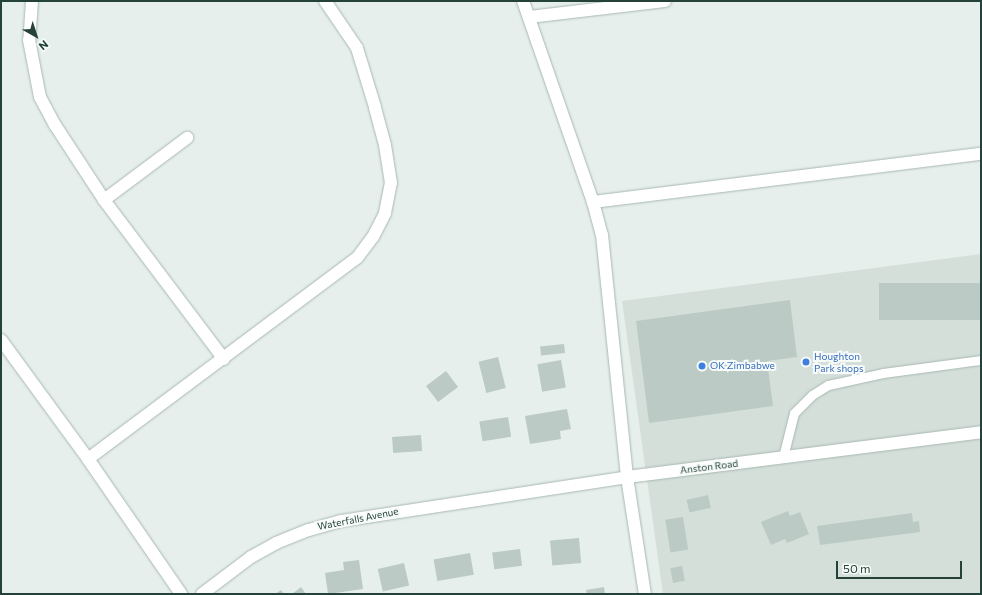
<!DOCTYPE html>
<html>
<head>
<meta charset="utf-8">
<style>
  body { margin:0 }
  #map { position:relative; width:982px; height:595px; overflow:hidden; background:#e6efeb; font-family:Commissioner,sans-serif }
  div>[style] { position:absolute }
  .built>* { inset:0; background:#d4dfda }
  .building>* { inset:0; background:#bbcac4; transform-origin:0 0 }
  .roads { filter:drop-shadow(0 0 1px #a8b8b2) drop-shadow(0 0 1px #a8b8b2) }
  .lane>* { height:9px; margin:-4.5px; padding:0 4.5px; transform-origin:4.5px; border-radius:4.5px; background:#fff }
  .street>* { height:12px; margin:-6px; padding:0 6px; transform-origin:6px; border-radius:6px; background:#fff }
  .secondary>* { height:12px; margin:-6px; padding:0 6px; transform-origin:6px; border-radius:6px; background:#fff }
  .dots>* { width:11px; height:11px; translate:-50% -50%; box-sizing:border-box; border:2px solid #f7fbf9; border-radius:50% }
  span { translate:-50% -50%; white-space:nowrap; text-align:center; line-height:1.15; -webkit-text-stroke:4px #f7fbf9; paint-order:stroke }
  .shop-label { font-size:10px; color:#366cbe }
  .left { translate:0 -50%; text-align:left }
  .street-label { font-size:10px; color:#24423a }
  .frame { position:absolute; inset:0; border:2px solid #24423a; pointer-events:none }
  .north { position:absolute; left:16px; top:16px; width:40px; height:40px; -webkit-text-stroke:3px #f7fbf9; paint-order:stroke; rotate:141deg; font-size:11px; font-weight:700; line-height:16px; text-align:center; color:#24423a }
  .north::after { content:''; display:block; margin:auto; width:14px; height:18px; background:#24423a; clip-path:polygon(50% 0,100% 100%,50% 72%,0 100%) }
  .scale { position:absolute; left:836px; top:561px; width:126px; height:18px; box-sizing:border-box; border:2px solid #24423a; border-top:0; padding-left:5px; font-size:12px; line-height:14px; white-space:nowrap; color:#24423a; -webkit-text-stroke:3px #f7fbf9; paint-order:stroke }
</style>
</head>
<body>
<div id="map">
  <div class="built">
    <i style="clip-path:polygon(981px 254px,981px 594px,663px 594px,622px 301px)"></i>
  </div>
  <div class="building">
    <i style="left:981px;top:283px;width:37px;height:102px;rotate:90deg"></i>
    <i style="clip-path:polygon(790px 300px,797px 357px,767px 361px,773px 406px,649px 423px,636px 321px)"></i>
    <i style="left:564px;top:344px;width:9px;height:24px;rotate:84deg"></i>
    <i style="left:498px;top:357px;width:32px;height:20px;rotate:76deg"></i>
    <i style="left:561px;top:360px;width:28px;height:24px;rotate:80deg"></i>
    <i style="left:446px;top:371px;width:20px;height:25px;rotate:53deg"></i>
    <i style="clip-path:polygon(567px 409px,571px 429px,560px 431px,561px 439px,530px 444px,525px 416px)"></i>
    <i style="left:508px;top:417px;width:20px;height:29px;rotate:81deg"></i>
    <i style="left:421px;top:435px;width:16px;height:29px;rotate:86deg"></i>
    <i style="left:708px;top:495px;width:13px;height:22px;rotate:77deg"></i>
    <i style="clip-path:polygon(788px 511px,790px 516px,800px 512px,809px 534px,787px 543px,785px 539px,771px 545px,761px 522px)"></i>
    <i style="clip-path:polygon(912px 513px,913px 522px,919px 521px,920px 532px,820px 545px,817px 526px)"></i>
    <i style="left:683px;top:517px;width:33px;height:18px;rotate:81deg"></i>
    <i style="left:579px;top:538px;width:25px;height:29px;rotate:85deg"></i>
    <i style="left:520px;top:549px;width:17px;height:28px;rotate:83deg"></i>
    <i style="left:470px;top:553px;width:22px;height:37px;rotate:80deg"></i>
    <i style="clip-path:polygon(359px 560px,363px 589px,328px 594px,325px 573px,344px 570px,343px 562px)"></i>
    <i style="left:404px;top:563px;width:23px;height:27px;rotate:77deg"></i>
    <i style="left:682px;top:566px;width:15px;height:12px;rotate:79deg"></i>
    <i style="clip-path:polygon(301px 587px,306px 594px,292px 594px)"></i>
    <i style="clip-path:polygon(604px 587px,605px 594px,587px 594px,586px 590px)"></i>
    <i style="clip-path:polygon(281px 590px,284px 594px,275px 594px)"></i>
  </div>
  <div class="roads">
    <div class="lane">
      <i style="left:783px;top:457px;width:45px;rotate:-76deg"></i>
      <i style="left:794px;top:413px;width:25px;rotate:-45deg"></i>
      <i style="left:812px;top:395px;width:19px;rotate:-32deg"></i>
      <i style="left:828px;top:385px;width:56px;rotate:-12.3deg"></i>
      <i style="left:883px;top:373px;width:99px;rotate:-7.6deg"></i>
    </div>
    <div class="street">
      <i style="left:32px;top:1px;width:39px;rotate:94deg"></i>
      <i style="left:29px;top:40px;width:58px;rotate:79.1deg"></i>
      <i style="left:40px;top:97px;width:32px;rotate:62deg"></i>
      <i style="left:55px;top:125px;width:90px;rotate:56.8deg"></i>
      <i style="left:104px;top:200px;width:199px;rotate:53deg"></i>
      <i style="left:523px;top:1px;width:213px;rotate:70.8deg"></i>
      <i style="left:593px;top:202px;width:34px;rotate:75deg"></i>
      <i style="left:602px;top:235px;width:243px;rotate:84.1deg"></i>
      <i style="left:627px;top:477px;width:118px;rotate:81.3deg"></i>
      <i style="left:529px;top:17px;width:137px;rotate:-6.7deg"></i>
      <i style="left:104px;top:200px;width:104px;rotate:-36.8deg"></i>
      <i style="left:593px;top:202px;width:391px;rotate:-7.1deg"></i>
      <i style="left:1px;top:340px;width:147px;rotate:53.8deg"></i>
      <i style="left:88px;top:459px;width:164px;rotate:55.4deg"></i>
      <i style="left:88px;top:459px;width:336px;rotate:-36.8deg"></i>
      <i style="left:357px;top:258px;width:26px;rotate:-53deg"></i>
      <i style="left:373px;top:237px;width:27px;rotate:-63deg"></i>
      <i style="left:385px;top:213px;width:31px;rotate:-79deg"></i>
      <i style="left:391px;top:183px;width:38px;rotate:-99deg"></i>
      <i style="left:385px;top:145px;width:39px;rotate:-105deg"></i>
      <i style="left:375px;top:107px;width:62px;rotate:-107deg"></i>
      <i style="left:357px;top:48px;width:57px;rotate:-124.2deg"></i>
    </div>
    <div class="secondary">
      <i style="left:202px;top:594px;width:61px;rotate:-37.1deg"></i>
      <i style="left:251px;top:557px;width:29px;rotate:-29deg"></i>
      <i style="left:276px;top:543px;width:35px;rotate:-22deg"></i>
      <i style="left:309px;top:530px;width:33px;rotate:-16deg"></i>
      <i style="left:341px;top:521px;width:289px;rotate:-8.7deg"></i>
      <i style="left:627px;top:477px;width:357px;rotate:-7.2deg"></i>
    </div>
  </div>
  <div class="dots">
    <i style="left:806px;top:362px;background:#3f7fe0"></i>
    <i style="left:702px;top:366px;background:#3f7fe0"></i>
  </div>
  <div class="shop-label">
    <span class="left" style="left:814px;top:362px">Houghton<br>Park shops</span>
    <span class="left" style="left:710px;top:366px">OK Zimbabwe</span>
  </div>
  <div class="street-label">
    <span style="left:709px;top:467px;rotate:-7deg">Anston Road</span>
    <span style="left:358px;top:519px;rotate:-11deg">Waterfalls Avenue</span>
  </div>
  <div class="frame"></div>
  <div class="north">N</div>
  <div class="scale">50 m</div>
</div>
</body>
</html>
